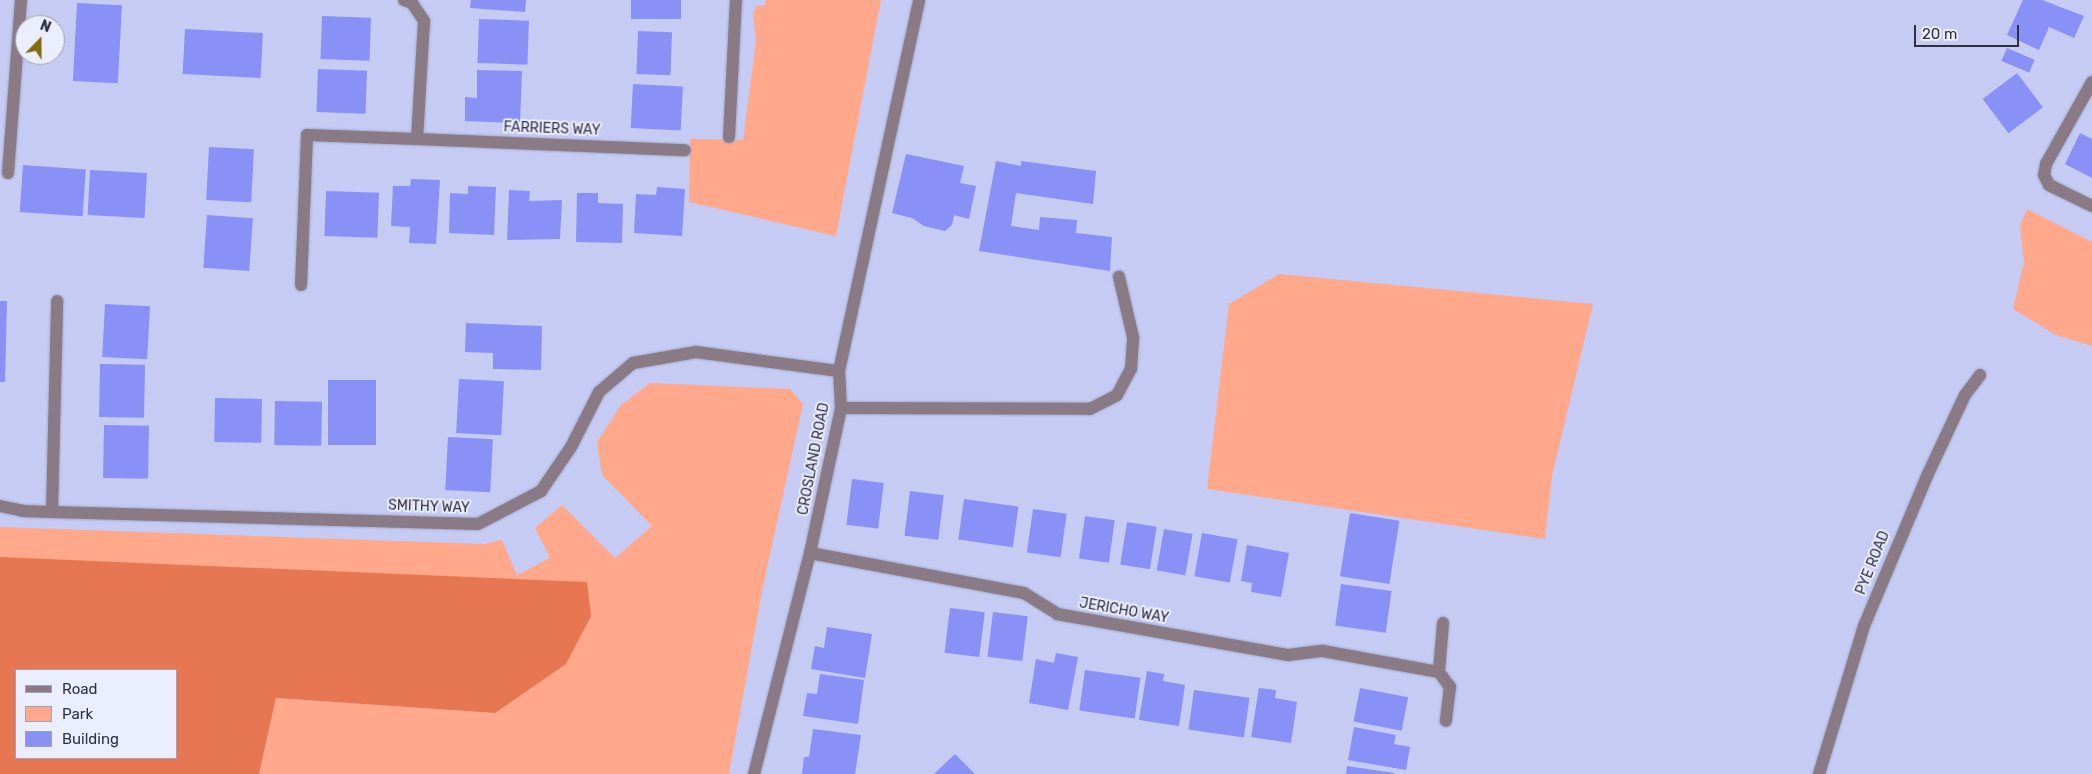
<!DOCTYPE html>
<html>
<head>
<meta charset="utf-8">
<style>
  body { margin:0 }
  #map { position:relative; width:2092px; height:774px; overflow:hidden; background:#c5cbf3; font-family:Rubik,sans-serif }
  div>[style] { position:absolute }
  .green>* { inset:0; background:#ffa88c }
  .forest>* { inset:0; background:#e77752 }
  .building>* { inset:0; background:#8991f6; transform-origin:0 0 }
  .roads { filter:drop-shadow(0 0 1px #a4a9cc) drop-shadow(0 0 1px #a4a9cc) }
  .minor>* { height:12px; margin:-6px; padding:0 6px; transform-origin:6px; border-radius:6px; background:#8a7a85 }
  span { translate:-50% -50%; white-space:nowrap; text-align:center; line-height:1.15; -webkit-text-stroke:4px #ebeefe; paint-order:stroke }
  .street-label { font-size:14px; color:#2f3141 }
  .legend { position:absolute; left:15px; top:669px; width:162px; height:90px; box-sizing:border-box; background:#ebeefe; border:1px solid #a0a2b2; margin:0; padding:6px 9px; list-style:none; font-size:15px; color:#2f3141 }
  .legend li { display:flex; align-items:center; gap:10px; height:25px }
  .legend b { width:25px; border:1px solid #a0a2b2 }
  .north { position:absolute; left:15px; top:15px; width:50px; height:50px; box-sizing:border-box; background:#ebeefe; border:1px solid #a0a2b2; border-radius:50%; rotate:22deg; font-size:14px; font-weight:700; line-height:20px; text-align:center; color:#2f3141 }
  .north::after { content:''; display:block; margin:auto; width:18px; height:22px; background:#7e6d0a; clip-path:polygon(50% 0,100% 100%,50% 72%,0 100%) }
  .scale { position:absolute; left:1914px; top:25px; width:105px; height:22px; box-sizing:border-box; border:2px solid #2f3141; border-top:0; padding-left:6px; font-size:15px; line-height:18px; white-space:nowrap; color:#2f3141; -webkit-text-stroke:4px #ebeefe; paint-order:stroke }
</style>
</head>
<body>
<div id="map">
  <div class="green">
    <i style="clip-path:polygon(766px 0,881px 0,836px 236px,689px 202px,690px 139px,743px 140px,756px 41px,753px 13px,757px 6px,765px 5px)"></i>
    <i style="clip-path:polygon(2027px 209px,2092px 242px,2092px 346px,2056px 335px,2013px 309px,2024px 262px,2020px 226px)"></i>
    <i style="clip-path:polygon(1279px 274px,1593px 304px,1552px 476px,1545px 539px,1207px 489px,1229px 304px)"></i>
    <i style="clip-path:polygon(650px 383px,790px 389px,803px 404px,762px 591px,729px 774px,259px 774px,276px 698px,495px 713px,0 561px,0 527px,484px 544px,502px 540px,517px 575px,550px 558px,535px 528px,562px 505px,615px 558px,652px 526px,602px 475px,597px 442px,621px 405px)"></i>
  </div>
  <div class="forest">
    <i style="clip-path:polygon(evenodd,0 557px,587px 582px,591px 616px,566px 664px,495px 713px,276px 698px,259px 774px,0 774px,0 557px,16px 670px,176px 670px,176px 758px,16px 758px,16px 670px)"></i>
  </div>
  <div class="building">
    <i style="clip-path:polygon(471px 0,526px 0,525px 12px,470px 8px)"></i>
    <i style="left:631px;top:0;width:50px;height:19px"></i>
    <i style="clip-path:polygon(2023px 0,2042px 0,2084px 16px,2074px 38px,2049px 27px,2039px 50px,2007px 35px)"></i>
    <i style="left:77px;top:3px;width:45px;height:78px;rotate:3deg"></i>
    <i style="left:322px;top:16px;width:49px;height:43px;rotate:2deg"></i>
    <i style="left:479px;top:19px;width:50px;height:44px;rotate:2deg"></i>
    <i style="left:185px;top:29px;width:78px;height:45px;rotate:3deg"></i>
    <i style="left:638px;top:31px;width:34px;height:43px;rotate:2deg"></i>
    <i style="left:2007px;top:48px;width:30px;height:14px;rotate:23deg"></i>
    <i style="left:318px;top:69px;width:49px;height:43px;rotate:2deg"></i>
    <i style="clip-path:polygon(477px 70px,522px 71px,520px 123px,465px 121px,465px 97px,477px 98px)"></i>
    <i style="left:2017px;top:73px;width:43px;height:43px;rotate:53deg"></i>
    <i style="left:633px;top:84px;width:50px;height:44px;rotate:3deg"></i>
    <i style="clip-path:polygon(2080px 133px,2092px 139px,2092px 178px,2065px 164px)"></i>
    <i style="left:209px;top:147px;width:45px;height:53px;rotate:3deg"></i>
    <i style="clip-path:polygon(906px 154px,964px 166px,960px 183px,976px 186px,969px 219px,954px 215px,952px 225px,945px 231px,924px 226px,912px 218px,892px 213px)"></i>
    <i style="clip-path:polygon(996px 161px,1021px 166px,1021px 161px,1096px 171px,1093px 204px,1016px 193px,1011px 226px,1039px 230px,1040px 217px,1077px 220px,1076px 233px,1112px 237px,1110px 271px,979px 251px)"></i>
    <i style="left:23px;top:165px;width:63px;height:47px;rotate:4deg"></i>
    <i style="left:90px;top:170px;width:57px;height:45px;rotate:3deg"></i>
    <i style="clip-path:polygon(411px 179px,440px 180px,436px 244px,409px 243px,410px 227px,391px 226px,393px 186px,410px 186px)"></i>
    <i style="clip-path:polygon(468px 186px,496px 187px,494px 235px,449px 233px,450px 193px,468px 194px)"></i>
    <i style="clip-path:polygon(657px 187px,685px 189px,682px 236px,634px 233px,636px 194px,656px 195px)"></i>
    <i style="clip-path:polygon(509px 190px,530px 191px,529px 201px,562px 200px,560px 239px,507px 240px)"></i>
    <i style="left:326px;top:191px;width:53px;height:45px;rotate:2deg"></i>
    <i style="clip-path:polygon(577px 193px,598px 193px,598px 203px,623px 204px,622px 243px,576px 242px)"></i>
    <i style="left:207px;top:215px;width:46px;height:53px;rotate:4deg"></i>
    <i style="clip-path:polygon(0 301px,7px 301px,5px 382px,0 382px)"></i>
    <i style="left:105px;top:304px;width:45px;height:53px;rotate:3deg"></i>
    <i style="clip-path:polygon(466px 323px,542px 326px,541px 370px,493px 369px,493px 353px,465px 352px)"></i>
    <i style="left:100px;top:364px;width:45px;height:53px;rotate:1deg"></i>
    <i style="left:459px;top:379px;width:45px;height:54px;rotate:3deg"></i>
    <i style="left:328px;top:380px;width:48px;height:65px"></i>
    <i style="left:215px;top:398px;width:47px;height:44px;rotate:1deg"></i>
    <i style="left:275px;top:401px;width:47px;height:44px;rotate:1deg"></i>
    <i style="left:104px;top:425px;width:45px;height:53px;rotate:1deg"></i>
    <i style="left:448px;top:437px;width:45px;height:53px;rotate:3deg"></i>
    <i style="left:852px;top:479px;width:32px;height:46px;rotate:7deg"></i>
    <i style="left:910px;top:491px;width:34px;height:45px;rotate:7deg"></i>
    <i style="left:964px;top:499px;width:55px;height:41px;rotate:8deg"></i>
    <i style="left:1033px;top:509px;width:34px;height:44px;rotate:8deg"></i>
    <i style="left:1350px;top:513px;width:50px;height:64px;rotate:9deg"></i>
    <i style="left:1085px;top:516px;width:30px;height:43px;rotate:8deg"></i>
    <i style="left:1127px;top:522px;width:30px;height:43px;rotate:9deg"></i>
    <i style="left:1164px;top:529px;width:29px;height:42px;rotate:10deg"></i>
    <i style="left:1202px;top:533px;width:36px;height:44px;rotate:10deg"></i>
    <i style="clip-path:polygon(1247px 545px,1289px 553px,1281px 597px,1251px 592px,1252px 583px,1241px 581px)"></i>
    <i style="left:1341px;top:584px;width:51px;height:42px;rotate:8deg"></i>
    <i style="left:950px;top:608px;width:35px;height:45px;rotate:7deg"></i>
    <i style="left:993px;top:612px;width:35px;height:45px;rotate:7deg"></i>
    <i style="clip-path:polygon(827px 627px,872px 634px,865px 678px,811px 669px,815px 646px,824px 648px)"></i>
    <i style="clip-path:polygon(1056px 653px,1078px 657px,1068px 710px,1029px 703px,1036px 659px,1054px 663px)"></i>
    <i style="left:1085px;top:670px;width:56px;height:41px;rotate:8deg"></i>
    <i style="clip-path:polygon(1147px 671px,1164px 674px,1163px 681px,1185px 685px,1179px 726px,1139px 720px)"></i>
    <i style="clip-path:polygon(820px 674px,864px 680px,858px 724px,803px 716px,807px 693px,817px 694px)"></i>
    <i style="clip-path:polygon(1259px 688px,1276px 690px,1275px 698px,1297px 702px,1291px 743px,1251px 737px)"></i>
    <i style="left:1360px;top:688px;width:49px;height:34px;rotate:11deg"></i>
    <i style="left:1194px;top:690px;width:56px;height:40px;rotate:8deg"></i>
    <i style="clip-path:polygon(1354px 727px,1396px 735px,1394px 744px,1410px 747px,1406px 770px,1348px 760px)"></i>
    <i style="clip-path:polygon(813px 729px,861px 735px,855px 774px,802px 774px,804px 757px,809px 757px)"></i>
    <i style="clip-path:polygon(955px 754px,975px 774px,934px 774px)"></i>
    <i style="clip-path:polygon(1347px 766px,1394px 773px,1394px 774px,1346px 774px)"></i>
  </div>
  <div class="roads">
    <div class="minor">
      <i style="left:404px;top:0;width:9px;rotate:21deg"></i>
      <i style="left:412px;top:3px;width:22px;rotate:56deg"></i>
      <i style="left:424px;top:21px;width:118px;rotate:93.4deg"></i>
      <i style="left:417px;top:139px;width:268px;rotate:2.4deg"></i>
      <i style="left:2092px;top:82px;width:94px;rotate:119.3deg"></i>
      <i style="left:2046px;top:164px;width:11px;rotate:100deg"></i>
      <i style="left:2044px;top:175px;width:11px;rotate:63deg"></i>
      <i style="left:2049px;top:185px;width:48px;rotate:26deg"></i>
      <i style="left:729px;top:137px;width:137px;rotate:-87.1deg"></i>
      <i style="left:8px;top:173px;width:173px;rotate:-85.7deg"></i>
      <i style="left:301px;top:285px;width:150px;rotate:-87.7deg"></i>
      <i style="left:307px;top:135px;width:110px;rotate:2.1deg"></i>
      <i style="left:841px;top:408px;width:249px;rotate:0.2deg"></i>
      <i style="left:1090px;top:409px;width:30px;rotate:-27deg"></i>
      <i style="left:1117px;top:395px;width:30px;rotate:-62deg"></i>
      <i style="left:1131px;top:369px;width:32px;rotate:-86deg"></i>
      <i style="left:1133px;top:337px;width:62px;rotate:-103.1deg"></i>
      <i style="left:0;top:506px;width:24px;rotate:12deg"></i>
      <i style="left:23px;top:511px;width:29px;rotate:2deg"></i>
      <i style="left:52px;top:512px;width:426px;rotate:1.6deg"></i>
      <i style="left:478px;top:524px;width:71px;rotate:-27.6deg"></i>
      <i style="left:541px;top:491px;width:53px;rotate:-55.7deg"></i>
      <i style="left:571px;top:447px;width:62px;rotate:-63deg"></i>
      <i style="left:599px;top:392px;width:45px;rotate:-40.5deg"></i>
      <i style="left:633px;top:363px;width:64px;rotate:-9.9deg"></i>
      <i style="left:696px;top:352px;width:144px;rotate:7.6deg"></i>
      <i style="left:52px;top:512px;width:211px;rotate:-88.6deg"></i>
      <i style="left:810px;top:553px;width:218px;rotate:10.6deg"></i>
      <i style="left:1024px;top:593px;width:39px;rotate:32deg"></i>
      <i style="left:1057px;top:614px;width:235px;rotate:10.1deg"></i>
      <i style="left:1288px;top:655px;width:35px;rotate:-7deg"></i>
      <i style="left:1323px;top:651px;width:118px;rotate:10.3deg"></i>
      <i style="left:1443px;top:623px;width:49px;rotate:94.7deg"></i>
      <i style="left:1439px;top:672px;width:19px;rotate:54deg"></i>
      <i style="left:1450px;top:687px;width:34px;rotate:97deg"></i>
      <i style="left:754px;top:774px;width:228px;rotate:-75.8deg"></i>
      <i style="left:810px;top:553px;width:148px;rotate:-77.9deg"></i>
      <i style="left:841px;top:408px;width:37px;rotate:-93deg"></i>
      <i style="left:839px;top:371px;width:380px;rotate:-77.8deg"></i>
      <i style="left:1819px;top:774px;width:155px;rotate:-73.1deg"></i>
      <i style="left:1864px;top:626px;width:163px;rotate:-67.2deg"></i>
      <i style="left:1927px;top:476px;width:89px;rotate:-64.9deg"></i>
      <i style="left:1965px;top:395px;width:25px;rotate:-53deg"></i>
    </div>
  </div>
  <div class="street-label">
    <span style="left:552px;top:129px;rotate:2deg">FARRIERS WAY</span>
    <span style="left:814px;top:459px;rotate:-79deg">CROSLAND ROAD</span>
    <span style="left:429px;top:507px;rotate:2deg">SMITHY WAY</span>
    <span style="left:1873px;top:563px;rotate:-68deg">PYE ROAD</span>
    <span style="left:1124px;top:611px;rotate:10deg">JERICHO WAY</span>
  </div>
  <ul class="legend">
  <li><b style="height:6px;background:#8a7a85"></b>Road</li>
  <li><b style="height:14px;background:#ffa88c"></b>Park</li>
  <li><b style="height:14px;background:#8991f6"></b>Building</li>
  </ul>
  <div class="north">N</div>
  <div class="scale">20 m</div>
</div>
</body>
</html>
